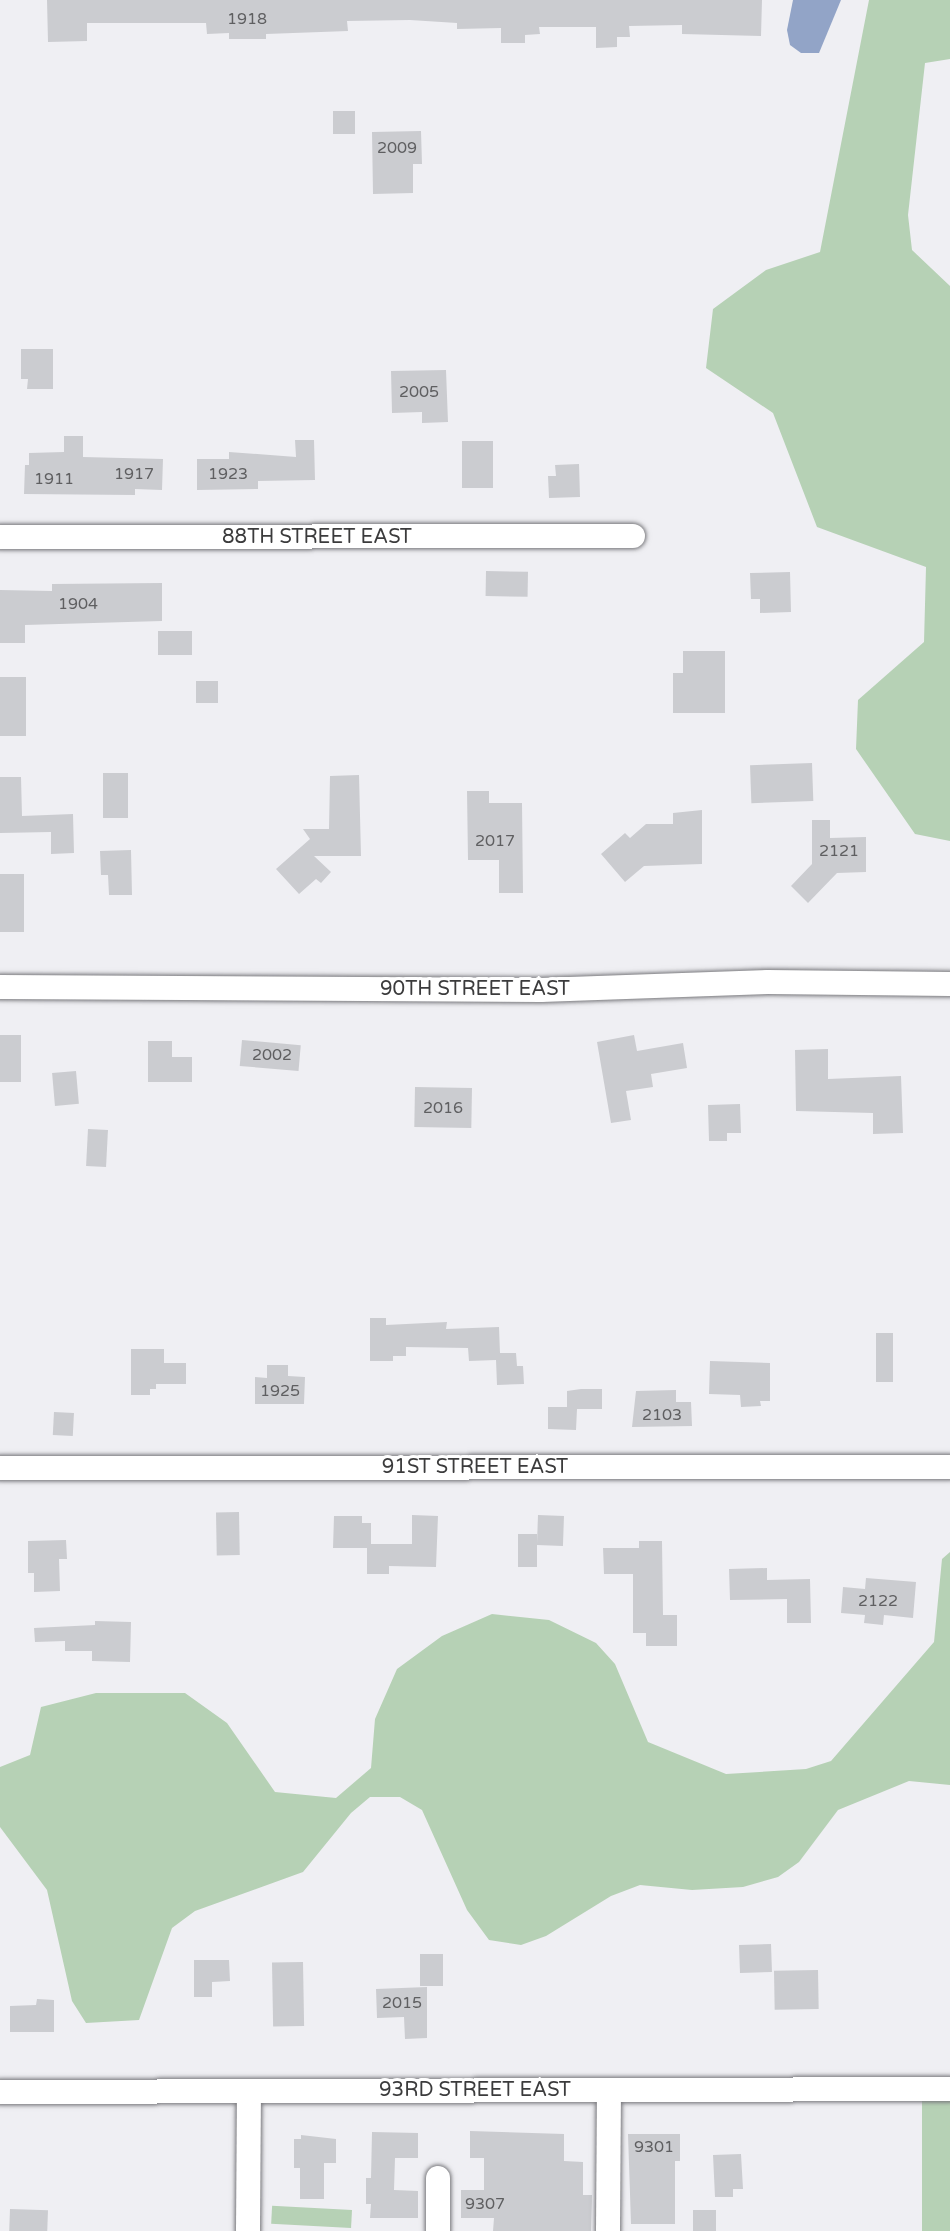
<!DOCTYPE html>
<html>
<head>
<meta charset="utf-8">
<style>
  body { margin:0 }
  #map { position:relative; width:950px; height:2231px; overflow:hidden; background:#efeff3; font-family:"Varela Round",sans-serif }
  div>[style] { position:absolute }
  .green>* { inset:0; background:#b6d1b5; transform-origin:0 0 }
  .water>* { inset:0; background:#92a4c7 }
  .building>* { inset:0; background:#cbccd0; transform-origin:0 0 }
  .roads { filter:drop-shadow(0 0 2px #7a7a7e) drop-shadow(0 0 2px #7a7a7e) }
  .street>* { height:24px; margin:-12px; padding:0 12px; transform-origin:12px; border-radius:12px; background:#fff }
  span { translate:-50% -50%; white-space:nowrap; text-align:center; line-height:1.15; -webkit-text-stroke:6px #fff; paint-order:stroke }
  .number-label { font-size:16px; color:#5f5f61 }
  .number-label span { -webkit-text-stroke-width:0 }
  .street-label { font-size:20px; color:#3b3b3c }
</style>
</head>
<body>
<div id="map">
  <div class="green">
    <i style="clip-path:polygon(869px 0,950px 0,950px 59px,925px 63px,908px 215px,912px 250px,950px 286px,950px 841px,915px 834px,856px 749px,858px 700px,924px 642px,926px 567px,817px 527px,773px 413px,706px 368px,713px 309px,766px 270px,820px 252px)"></i>
    <i style="clip-path:polygon(950px 1552px,950px 1785px,909px 1781px,838px 1810px,799px 1862px,778px 1877px,743px 1887px,692px 1890px,640px 1885px,611px 1896px,546px 1936px,521px 1945px,489px 1940px,467px 1910px,422px 1810px,400px 1797px,370px 1797px,351px 1813px,303px 1872px,195px 1911px,172px 1928px,139px 2020px,86px 2023px,72px 2001px,47px 1890px,0 1827px,0 1767px,30px 1755px,41px 1707px,96px 1693px,185px 1693px,227px 1723px,275px 1792px,336px 1798px,371px 1768px,375px 1719px,397px 1669px,442px 1636px,492px 1614px,549px 1620px,596px 1643px,615px 1664px,648px 1742px,726px 1774px,806px 1769px,831px 1761px,934px 1642px,942px 1559px)"></i>
    <i style="left:922px;top:2100px;width:28px;height:131px"></i>
    <i style="left:352px;top:2210px;width:18px;height:80px;rotate:93deg"></i>
  </div>
  <div class="water">
    <i style="clip-path:polygon(793px 0,841px 0,819px 53px,801px 53px,790px 45px,787px 30px)"></i>
  </div>
  <div class="building">
    <i style="clip-path:polygon(47px 0,762px 0,761px 36px,682px 34px,682px 25px,629px 26px,630px 37px,617px 37px,617px 47px,596px 48px,596px 27px,539px 27px,540px 34px,525px 35px,525px 43px,501px 43px,501px 28px,457px 29px,457px 23px,410px 20px,347px 21px,348px 31px,266px 34px,266px 39px,229px 39px,229px 33px,207px 34px,206px 23px,87px 23px,87px 41px,48px 42px)"></i>
    <i style="left:333px;top:111px;width:22px;height:23px"></i>
    <i style="clip-path:polygon(421px 131px,422px 164px,413px 164px,413px 193px,373px 194px,372px 132px)"></i>
    <i style="clip-path:polygon(21px 349px,53px 349px,53px 389px,27px 389px,28px 379px,21px 379px)"></i>
    <i style="clip-path:polygon(446px 370px,448px 422px,422px 423px,422px 412px,392px 413px,391px 371px)"></i>
    <i style="clip-path:polygon(64px 436px,83px 436px,83px 457px,163px 459px,162px 490px,135px 489px,135px 495px,24px 494px,25px 465px,29px 465px,29px 453px,64px 452px)"></i>
    <i style="clip-path:polygon(295px 440px,314px 440px,315px 480px,258px 481px,258px 489px,197px 490px,197px 459px,229px 459px,229px 452px,296px 457px)"></i>
    <i style="left:462px;top:441px;width:31px;height:47px"></i>
    <i style="clip-path:polygon(579px 464px,580px 497px,549px 498px,548px 476px,556px 476px,555px 465px)"></i>
    <i style="left:486px;top:571px;width:42px;height:25px;rotate:1deg"></i>
    <i style="clip-path:polygon(790px 572px,791px 612px,760px 613px,760px 599px,751px 599px,750px 573px)"></i>
    <i style="clip-path:polygon(162px 583px,162px 621px,25px 625px,25px 643px,0 643px,0 590px,52px 591px,52px 584px)"></i>
    <i style="left:158px;top:631px;width:34px;height:24px"></i>
    <i style="clip-path:polygon(683px 651px,725px 651px,725px 713px,673px 713px,673px 673px,683px 673px)"></i>
    <i style="left:0;top:677px;width:26px;height:59px"></i>
    <i style="left:218px;top:681px;width:22px;height:22px;rotate:90deg"></i>
    <i style="left:812px;top:763px;width:38px;height:62px;rotate:88deg"></i>
    <i style="left:103px;top:773px;width:25px;height:45px"></i>
    <i style="clip-path:polygon(359px 775px,361px 856px,314px 856px,331px 872px,321px 883px,316px 879px,299px 894px,276px 869px,310px 839px,303px 829px,329px 829px,330px 776px)"></i>
    <i style="clip-path:polygon(0 777px,21px 777px,22px 816px,73px 814px,74px 853px,51px 854px,51px 832px,0 833px)"></i>
    <i style="clip-path:polygon(467px 791px,489px 791px,489px 803px,522px 803px,523px 893px,499px 893px,499px 860px,468px 860px)"></i>
    <i style="clip-path:polygon(702px 810px,702px 864px,644px 866px,625px 882px,601px 854px,625px 833px,630px 838px,646px 824px,673px 824px,673px 813px)"></i>
    <i style="clip-path:polygon(812px 820px,830px 820px,830px 838px,866px 837px,866px 872px,837px 873px,808px 903px,791px 886px,812px 864px)"></i>
    <i style="clip-path:polygon(131px 850px,132px 895px,109px 895px,108px 875px,101px 875px,100px 851px)"></i>
    <i style="left:0;top:874px;width:24px;height:58px"></i>
    <i style="left:0;top:1035px;width:21px;height:47px"></i>
    <i style="clip-path:polygon(634px 1035px,637px 1051px,683px 1043px,687px 1068px,651px 1074px,653px 1087px,626px 1091px,631px 1120px,611px 1123px,597px 1042px)"></i>
    <i style="left:242px;top:1040px;width:59px;height:26px;rotate:5deg"></i>
    <i style="clip-path:polygon(148px 1041px,172px 1041px,172px 1057px,192px 1057px,192px 1082px,148px 1082px)"></i>
    <i style="clip-path:polygon(828px 1049px,828px 1079px,901px 1076px,903px 1133px,873px 1134px,873px 1113px,796px 1111px,795px 1050px)"></i>
    <i style="left:76px;top:1071px;width:33px;height:24px;rotate:85deg"></i>
    <i style="left:415px;top:1087px;width:57px;height:40px;rotate:1deg"></i>
    <i style="clip-path:polygon(740px 1104px,741px 1133px,727px 1133px,727px 1141px,709px 1141px,708px 1105px)"></i>
    <i style="left:88px;top:1129px;width:20px;height:37px;rotate:3deg"></i>
    <i style="clip-path:polygon(370px 1318px,386px 1318px,386px 1325px,447px 1322px,446px 1329px,499px 1327px,500px 1353px,516px 1353px,517px 1366px,523px 1366px,524px 1384px,497px 1385px,496px 1360px,469px 1361px,468px 1348px,406px 1347px,406px 1356px,393px 1356px,393px 1361px,370px 1361px)"></i>
    <i style="left:876px;top:1333px;width:17px;height:49px"></i>
    <i style="clip-path:polygon(131px 1349px,164px 1349px,164px 1363px,186px 1363px,186px 1384px,156px 1384px,156px 1389px,150px 1389px,150px 1395px,131px 1395px)"></i>
    <i style="clip-path:polygon(710px 1361px,770px 1363px,770px 1401px,760px 1401px,761px 1406px,741px 1407px,740px 1395px,709px 1394px)"></i>
    <i style="clip-path:polygon(267px 1365px,288px 1365px,288px 1376px,305px 1377px,304px 1404px,255px 1404px,255px 1377px,267px 1378px)"></i>
    <i style="clip-path:polygon(581px 1389px,602px 1389px,602px 1409px,577px 1409px,576px 1430px,548px 1429px,548px 1407px,567px 1407px,567px 1391px)"></i>
    <i style="clip-path:polygon(676px 1390px,676px 1402px,691px 1402px,692px 1426px,632px 1427px,636px 1391px)"></i>
    <i style="left:54px;top:1412px;width:20px;height:23px;rotate:3deg"></i>
    <i style="left:239px;top:1512px;width:43px;height:23px;rotate:89deg"></i>
    <i style="clip-path:polygon(412px 1515px,438px 1516px,436px 1567px,389px 1566px,389px 1574px,367px 1574px,367px 1548px,333px 1548px,334px 1516px,362px 1516px,362px 1523px,371px 1523px,371px 1544px,412px 1544px)"></i>
    <i style="left:538px;top:1515px;width:26px;height:30px;rotate:2deg"></i>
    <i style="left:518px;top:1534px;width:19px;height:33px"></i>
    <i style="clip-path:polygon(66px 1540px,67px 1559px,59px 1559px,60px 1591px,34px 1592px,34px 1573px,28px 1573px,28px 1541px)"></i>
    <i style="clip-path:polygon(639px 1541px,662px 1541px,663px 1615px,677px 1615px,677px 1646px,646px 1646px,646px 1633px,633px 1633px,633px 1574px,604px 1574px,603px 1548px,639px 1548px)"></i>
    <i style="clip-path:polygon(767px 1568px,767px 1580px,810px 1579px,811px 1623px,787px 1623px,787px 1599px,730px 1600px,729px 1569px)"></i>
    <i style="clip-path:polygon(866px 1578px,916px 1582px,913px 1618px,884px 1615px,883px 1625px,864px 1623px,865px 1615px,841px 1613px,843px 1587px,865px 1589px)"></i>
    <i style="clip-path:polygon(95px 1621px,131px 1622px,130px 1662px,92px 1661px,92px 1651px,65px 1651px,65px 1641px,35px 1642px,34px 1628px,95px 1625px)"></i>
    <i style="left:771px;top:1944px;width:28px;height:32px;rotate:88deg"></i>
    <i style="left:420px;top:1954px;width:23px;height:32px"></i>
    <i style="clip-path:polygon(194px 1960px,229px 1960px,230px 1981px,212px 1982px,212px 1997px,194px 1997px)"></i>
    <i style="left:303px;top:1962px;width:64px;height:31px;rotate:89deg"></i>
    <i style="left:818px;top:1970px;width:39px;height:44px;rotate:89deg"></i>
    <i style="clip-path:polygon(427px 1987px,427px 2038px,405px 2039px,404px 2017px,377px 2018px,376px 1989px)"></i>
    <i style="clip-path:polygon(37px 1999px,54px 2000px,54px 2032px,10px 2032px,10px 2006px,36px 2005px)"></i>
    <i style="clip-path:polygon(470px 2131px,564px 2134px,564px 2161px,583px 2162px,583px 2195px,592px 2195px,591px 2231px,493px 2231px,494px 2218px,461px 2218px,461px 2190px,484px 2190px,484px 2158px,470px 2158px)"></i>
    <i style="clip-path:polygon(372px 2132px,418px 2133px,418px 2158px,395px 2158px,394px 2190px,418px 2191px,418px 2218px,370px 2218px,371px 2204px,366px 2204px,366px 2178px,371px 2178px)"></i>
    <i style="clip-path:polygon(628px 2134px,680px 2134px,680px 2161px,675px 2161px,675px 2224px,631px 2224px)"></i>
    <i style="clip-path:polygon(301px 2135px,336px 2139px,336px 2163px,324px 2163px,324px 2199px,300px 2199px,300px 2168px,294px 2168px,294px 2139px,301px 2139px)"></i>
    <i style="clip-path:polygon(741px 2154px,743px 2189px,733px 2189px,733px 2197px,715px 2197px,713px 2155px)"></i>
    <i style="left:10px;top:2209px;width:38px;height:22px;rotate:2deg"></i>
    <i style="left:693px;top:2210px;width:23px;height:21px"></i>
  </div>
  <div class="roads">
    <div class="street">
      <i style="left:0;top:537px;width:633px;rotate:-0.09deg"></i>
      <i style="left:0;top:987px;width:541px;rotate:0.32deg"></i>
      <i style="left:541px;top:990px;width:227px;rotate:-2deg"></i>
      <i style="left:768px;top:982px;width:182px;rotate:0.6deg"></i>
      <i style="left:0;top:1468px;width:950px;rotate:-0.06deg"></i>
      <i style="left:0;top:2092px;width:950px;rotate:-0.18deg"></i>
      <i style="left:248px;top:2231px;width:140px;rotate:-89.6deg"></i>
      <i style="left:438px;top:2231px;width:53px;rotate:-90deg"></i>
      <i style="left:608px;top:2231px;width:141px;rotate:-89.6deg"></i>
    </div>
  </div>
  <div class="number-label">
    <span style="left:247px;top:19px">1918</span>
    <span style="left:397px;top:148px">2009</span>
    <span style="left:419px;top:392px">2005</span>
    <span style="left:134px;top:474px">1917</span>
    <span style="left:228px;top:474px">1923</span>
    <span style="left:54px;top:479px">1911</span>
    <span style="left:78px;top:604px">1904</span>
    <span style="left:495px;top:841px">2017</span>
    <span style="left:839px;top:851px">2121</span>
    <span style="left:272px;top:1055px">2002</span>
    <span style="left:443px;top:1108px">2016</span>
    <span style="left:280px;top:1391px">1925</span>
    <span style="left:662px;top:1415px">2103</span>
    <span style="left:878px;top:1601px">2122</span>
    <span style="left:402px;top:2003px">2015</span>
    <span style="left:654px;top:2147px">9301</span>
    <span style="left:485px;top:2204px">9307</span>
  </div>
  <div class="street-label">
    <span style="left:317px;top:537px">88TH STREET EAST</span>
    <span style="left:475px;top:989px">90TH STREET EAST</span>
    <span style="left:475px;top:1467px">91ST STREET EAST</span>
    <span style="left:475px;top:2090px">93RD STREET EAST</span>
  </div>
</div>
</body>
</html>
